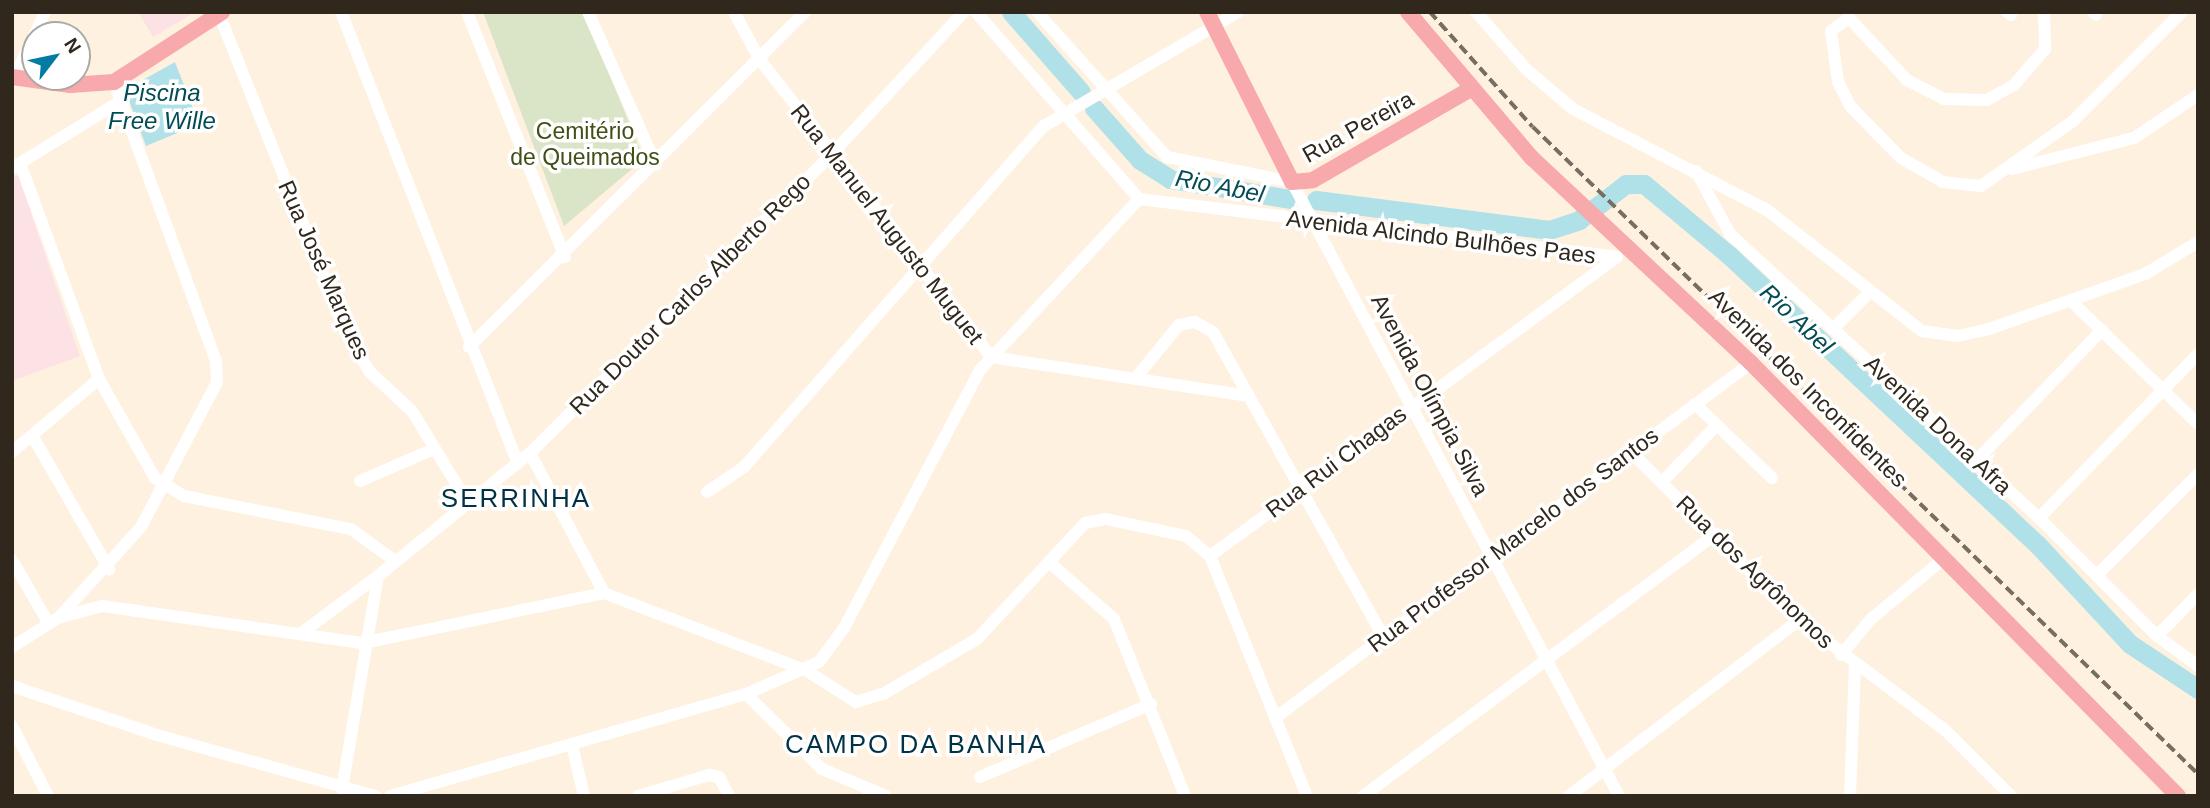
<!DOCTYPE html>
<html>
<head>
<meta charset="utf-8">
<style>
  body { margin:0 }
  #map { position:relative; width:2210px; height:808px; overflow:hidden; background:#fef1df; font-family:Helvetica,sans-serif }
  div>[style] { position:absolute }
  .education>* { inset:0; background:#fce1e5 }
  .green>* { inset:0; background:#dae4c7 }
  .water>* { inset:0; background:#b0e1e8 }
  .river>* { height:19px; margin:-9.5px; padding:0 9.5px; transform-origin:9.5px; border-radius:9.5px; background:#b0e1e8 }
  .minor>* { height:12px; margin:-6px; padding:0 6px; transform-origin:6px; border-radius:6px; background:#fff }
  .major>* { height:16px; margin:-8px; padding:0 8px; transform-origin:8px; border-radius:8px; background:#f8a9ac }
  .rail>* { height:3.5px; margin-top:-1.75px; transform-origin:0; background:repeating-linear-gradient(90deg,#776d60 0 10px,transparent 0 15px) }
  span { translate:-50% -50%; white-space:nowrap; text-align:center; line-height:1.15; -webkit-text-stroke:7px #fff; paint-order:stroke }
  .street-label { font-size:23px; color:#30281d }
  .park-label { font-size:23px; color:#414f16 }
  .water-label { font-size:24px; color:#024c55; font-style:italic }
  .quarter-label { font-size:26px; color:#003245; letter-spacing:2px }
  .frame { position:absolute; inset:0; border:14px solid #30281d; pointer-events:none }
  .north { position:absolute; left:21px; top:21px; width:70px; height:70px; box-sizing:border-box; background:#fff; border:2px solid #aca9a5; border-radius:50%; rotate:58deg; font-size:19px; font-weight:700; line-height:28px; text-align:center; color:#30281d }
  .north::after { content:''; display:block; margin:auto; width:24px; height:32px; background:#027ca3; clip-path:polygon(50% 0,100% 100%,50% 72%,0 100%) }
</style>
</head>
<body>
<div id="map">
  <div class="education">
    <i style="clip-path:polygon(138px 12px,195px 12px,153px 37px)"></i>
    <i style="clip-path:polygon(18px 175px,80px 356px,12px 381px,12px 178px)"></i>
  </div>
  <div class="green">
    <i style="clip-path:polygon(483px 12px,584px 12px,644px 159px,564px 226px)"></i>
  </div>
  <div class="water">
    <i style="clip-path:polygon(175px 62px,199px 124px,146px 146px,125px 90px)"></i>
  </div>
  <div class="river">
    <i style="left:1011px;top:12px;width:106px;rotate:48.8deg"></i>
    <i style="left:1094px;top:108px;width:69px;rotate:48.5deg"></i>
    <i style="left:1140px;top:160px;width:36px;rotate:32deg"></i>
    <i style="left:1170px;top:179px;width:121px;rotate:9.5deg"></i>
    <i style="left:1316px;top:200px;width:235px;rotate:7.3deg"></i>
    <i style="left:1549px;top:230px;width:32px;rotate:-18deg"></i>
    <i style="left:1579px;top:220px;width:59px;rotate:-37.5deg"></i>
    <i style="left:1626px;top:184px;width:18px"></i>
    <i style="left:1644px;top:184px;width:111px;rotate:39.9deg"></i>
    <i style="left:1729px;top:255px;width:422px;rotate:43.2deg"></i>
    <i style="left:2037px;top:544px;width:137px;rotate:47.1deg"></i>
    <i style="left:2130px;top:644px;width:82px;rotate:33.5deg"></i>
  </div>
  <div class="minor">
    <i style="left:341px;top:12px;width:485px;rotate:68.6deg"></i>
    <i style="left:467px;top:12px;width:264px;rotate:68.2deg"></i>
    <i style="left:588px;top:12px;width:167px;rotate:66deg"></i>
    <i style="left:734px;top:12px;width:55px;rotate:61.6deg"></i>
    <i style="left:760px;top:60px;width:376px;rotate:52.1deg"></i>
    <i style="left:991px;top:357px;width:261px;rotate:8.6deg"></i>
    <i style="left:976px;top:12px;width:248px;rotate:48.9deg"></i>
    <i style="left:1139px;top:199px;width:480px;rotate:6.9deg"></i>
    <i style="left:1037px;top:12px;width:195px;rotate:48.1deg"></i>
    <i style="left:1167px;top:157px;width:127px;rotate:11.3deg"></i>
    <i style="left:1292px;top:182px;width:696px;rotate:61.96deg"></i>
    <i style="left:1476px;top:12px;width:76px;rotate:48.7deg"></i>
    <i style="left:1526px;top:69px;width:62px;rotate:40.4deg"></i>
    <i style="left:1573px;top:109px;width:219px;rotate:27.5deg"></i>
    <i style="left:1767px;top:210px;width:197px;rotate:38deg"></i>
    <i style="left:1922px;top:331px;width:36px;rotate:8deg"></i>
    <i style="left:1958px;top:336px;width:32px;rotate:-13deg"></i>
    <i style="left:1989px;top:329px;width:165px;rotate:-19.4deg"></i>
    <i style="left:2145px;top:274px;width:62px;rotate:-31.1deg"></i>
    <i style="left:2007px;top:12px;width:5px;rotate:37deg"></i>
    <i style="left:2044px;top:12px;width:37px;rotate:88deg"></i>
    <i style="left:2045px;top:49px;width:48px;rotate:130.7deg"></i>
    <i style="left:2014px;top:85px;width:31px;rotate:151deg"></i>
    <i style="left:1987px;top:100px;width:43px;rotate:-178.7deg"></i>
    <i style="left:1944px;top:99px;width:42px;rotate:-152.8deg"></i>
    <i style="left:1907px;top:80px;width:85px;rotate:-133.1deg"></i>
    <i style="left:1849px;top:18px;width:22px;rotate:144deg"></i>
    <i style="left:1831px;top:31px;width:51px;rotate:82.2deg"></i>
    <i style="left:1838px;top:82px;width:28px;rotate:63deg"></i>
    <i style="left:1851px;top:107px;width:71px;rotate:45.6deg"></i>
    <i style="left:1901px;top:158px;width:48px;rotate:29.7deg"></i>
    <i style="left:1943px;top:182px;width:38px;rotate:6deg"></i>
    <i style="left:1981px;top:186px;width:113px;rotate:-35.2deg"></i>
    <i style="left:2073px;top:121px;width:154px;rotate:-45deg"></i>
    <i style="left:2093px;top:12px;width:4px;rotate:45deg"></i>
    <i style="left:219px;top:14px;width:348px;rotate:68.2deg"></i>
    <i style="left:348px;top:337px;width:41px;rotate:57.8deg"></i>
    <i style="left:370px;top:372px;width:57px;rotate:42.9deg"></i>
    <i style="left:412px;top:411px;width:108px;rotate:58.7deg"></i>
    <i style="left:14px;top:78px;width:73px;rotate:-64.8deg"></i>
    <i style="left:20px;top:163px;width:230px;rotate:69.9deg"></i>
    <i style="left:99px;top:379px;width:114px;rotate:60.5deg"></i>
    <i style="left:155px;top:478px;width:34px;rotate:32deg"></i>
    <i style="left:184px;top:496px;width:170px;rotate:11.2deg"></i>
    <i style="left:351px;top:529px;width:54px;rotate:36deg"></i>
    <i style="left:12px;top:168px;width:128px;rotate:-31.6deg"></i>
    <i style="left:2012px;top:169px;width:126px;rotate:-14.3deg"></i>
    <i style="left:2134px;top:138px;width:77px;rotate:-33.9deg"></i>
    <i style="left:1696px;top:171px;width:72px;rotate:61.6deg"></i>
    <i style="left:1730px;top:234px;width:420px;rotate:42.6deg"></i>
    <i style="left:2039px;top:518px;width:167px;rotate:45deg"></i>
    <i style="left:2157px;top:636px;width:51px;rotate:36.2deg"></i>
    <i style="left:2072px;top:302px;width:175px;rotate:44.1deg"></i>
    <i style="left:1833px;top:329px;width:52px;rotate:-45deg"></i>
    <i style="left:469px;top:347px;width:474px;rotate:-44.9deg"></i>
    <i style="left:1138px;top:375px;width:65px;rotate:-50.6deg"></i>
    <i style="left:1179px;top:325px;width:16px;rotate:-11deg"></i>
    <i style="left:1195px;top:322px;width:21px;rotate:29deg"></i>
    <i style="left:1213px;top:332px;width:348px;rotate:60.8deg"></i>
    <i style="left:1695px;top:404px;width:107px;rotate:43.9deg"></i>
    <i style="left:32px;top:435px;width:155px;rotate:60.1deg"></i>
    <i style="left:12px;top:452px;width:114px;rotate:-40deg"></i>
    <i style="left:1631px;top:452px;width:238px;rotate:45deg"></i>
    <i style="left:1799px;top:620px;width:183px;rotate:37deg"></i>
    <i style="left:1945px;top:730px;width:93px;rotate:45deg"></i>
    <i style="left:530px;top:453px;width:158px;rotate:62.1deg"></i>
    <i style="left:604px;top:593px;width:217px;rotate:21deg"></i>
    <i style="left:807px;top:671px;width:58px;rotate:32.3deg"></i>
    <i style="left:856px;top:702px;width:28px;rotate:-17deg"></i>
    <i style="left:883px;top:694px;width:109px;rotate:-30.3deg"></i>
    <i style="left:977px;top:639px;width:158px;rotate:-47deg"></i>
    <i style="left:1085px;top:523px;width:21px;rotate:-11deg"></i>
    <i style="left:1106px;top:519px;width:82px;rotate:12deg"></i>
    <i style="left:1186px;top:536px;width:31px;rotate:40deg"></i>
    <i style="left:1210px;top:556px;width:259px;rotate:68deg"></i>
    <i style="left:1976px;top:461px;width:182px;rotate:-46.1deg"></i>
    <i style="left:360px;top:481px;width:81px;rotate:-23.4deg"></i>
    <i style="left:1662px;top:482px;width:79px;rotate:-46deg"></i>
    <i style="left:707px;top:492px;width:45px;rotate:-34deg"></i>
    <i style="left:744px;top:467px;width:454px;rotate:-48.7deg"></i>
    <i style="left:1044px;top:126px;width:225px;rotate:-30.4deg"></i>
    <i style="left:2039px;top:518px;width:228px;rotate:-45.9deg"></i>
    <i style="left:1210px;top:556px;width:505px;rotate:-36.3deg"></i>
    <i style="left:12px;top:560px;width:74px;rotate:60deg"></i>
    <i style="left:1049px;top:562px;width:86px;rotate:41.2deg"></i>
    <i style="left:1114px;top:619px;width:191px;rotate:68.1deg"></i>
    <i style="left:2097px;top:575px;width:143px;rotate:-45deg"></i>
    <i style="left:61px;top:615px;width:119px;rotate:-47.7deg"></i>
    <i style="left:141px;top:527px;width:164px;rotate:-62.3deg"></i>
    <i style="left:217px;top:382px;width:21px;rotate:-93deg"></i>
    <i style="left:216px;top:361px;width:297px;rotate:-110.1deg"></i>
    <i style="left:300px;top:634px;width:97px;rotate:-36.6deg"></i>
    <i style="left:2157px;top:636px;width:59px;rotate:-45.7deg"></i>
    <i style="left:12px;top:647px;width:54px;rotate:-32.2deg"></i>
    <i style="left:58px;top:618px;width:46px;rotate:-15.3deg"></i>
    <i style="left:102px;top:606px;width:264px;rotate:8.1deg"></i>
    <i style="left:363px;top:643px;width:246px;rotate:-11.7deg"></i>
    <i style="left:1841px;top:655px;width:47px;rotate:-50.2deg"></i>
    <i style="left:1871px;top:619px;width:97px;rotate:-39.6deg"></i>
    <i style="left:12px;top:686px;width:153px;rotate:18.7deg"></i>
    <i style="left:157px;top:735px;width:227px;rotate:15.6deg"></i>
    <i style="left:746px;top:694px;width:107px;rotate:44.6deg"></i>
    <i style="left:822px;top:769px;width:69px;rotate:22.9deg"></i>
    <i style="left:1275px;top:718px;width:594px;rotate:-36.72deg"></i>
    <i style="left:12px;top:726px;width:79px;rotate:62.8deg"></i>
    <i style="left:572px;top:745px;width:52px;rotate:76.8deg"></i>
    <i style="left:980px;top:777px;width:186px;rotate:-23.1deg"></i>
    <i style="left:342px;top:789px;width:216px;rotate:-80.4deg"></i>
    <i style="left:378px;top:576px;width:196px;rotate:-39deg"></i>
    <i style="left:530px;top:453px;width:424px;rotate:-44.7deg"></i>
    <i style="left:831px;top:155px;width:195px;rotate:-47.1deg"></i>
    <i style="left:390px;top:796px;width:370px;rotate:-16deg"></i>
    <i style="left:746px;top:694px;width:80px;rotate:-23.7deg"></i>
    <i style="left:819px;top:662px;width:42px;rotate:-53.7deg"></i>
    <i style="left:844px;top:628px;width:292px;rotate:-62.2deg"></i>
    <i style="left:980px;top:370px;width:233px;rotate:-47.1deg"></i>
    <i style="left:638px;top:796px;width:74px;rotate:-16.5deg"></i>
    <i style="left:709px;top:775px;width:10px;rotate:11deg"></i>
    <i style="left:719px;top:777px;width:21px;rotate:62deg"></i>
    <i style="left:1363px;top:796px;width:440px;rotate:-36.6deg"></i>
    <i style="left:1569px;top:796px;width:290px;rotate:-37.4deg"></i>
    <i style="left:1850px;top:796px;width:131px;rotate:-87.8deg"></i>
  </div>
  <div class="major">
    <i style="left:1207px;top:12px;width:190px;rotate:63.4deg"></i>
    <i style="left:1292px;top:182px;width:21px;rotate:-5deg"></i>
    <i style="left:1313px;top:180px;width:180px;rotate:-30deg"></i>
    <i style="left:1408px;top:12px;width:192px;rotate:49.7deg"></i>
    <i style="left:1532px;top:158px;width:300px;rotate:43.1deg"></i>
    <i style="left:1751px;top:363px;width:608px;rotate:45.4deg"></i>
    <i style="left:12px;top:77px;width:59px;rotate:7.9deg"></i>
    <i style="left:70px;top:85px;width:44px;rotate:-3.9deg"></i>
    <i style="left:114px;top:82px;width:129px;rotate:-32.9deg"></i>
  </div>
  <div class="rail">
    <i style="left:1430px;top:12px;width:154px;rotate:48.2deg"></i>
    <i style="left:1533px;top:127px;width:928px;rotate:44.21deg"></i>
  </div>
  <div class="street-label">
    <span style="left:1358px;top:127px;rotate:-29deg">Rua Pereira</span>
    <span style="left:887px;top:224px;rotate:52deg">Rua Manuel Augusto Muguet</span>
    <span style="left:1441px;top:237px;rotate:7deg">Avenida Alcindo Bulhões Paes</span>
    <span style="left:324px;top:270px;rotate:66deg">Rua José Marques</span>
    <span style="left:690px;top:294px;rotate:-45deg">Rua Doutor Carlos Alberto Rego</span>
    <span style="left:1808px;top:388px;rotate:45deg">Avenida dos Inconfidentes</span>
    <span style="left:1430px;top:395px;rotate:62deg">Avenida Olímpia Silva</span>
    <span style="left:1938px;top:425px;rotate:43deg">Avenida Dona Afra</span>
    <span style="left:1336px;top:462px;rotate:-37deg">Rua Rui Chagas</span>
    <span style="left:1513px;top:540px;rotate:-37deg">Rua Professor Marcelo dos Santos</span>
    <span style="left:1755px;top:572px;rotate:44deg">Rua dos Agrônomos</span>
  </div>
  <div class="park-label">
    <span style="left:585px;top:144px">Cemitério<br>de Queimados</span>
  </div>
  <div class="water-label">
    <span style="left:162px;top:107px">Piscina<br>Free Wille</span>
    <span style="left:1220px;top:186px;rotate:11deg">Rio Abel</span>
    <span style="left:1797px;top:319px;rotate:43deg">Rio Abel</span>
  </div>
  <div class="quarter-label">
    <span style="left:516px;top:499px">SERRINHA</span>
    <span style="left:916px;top:745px">CAMPO DA BANHA</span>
  </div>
  <div class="frame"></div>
  <div class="north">N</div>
</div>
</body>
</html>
